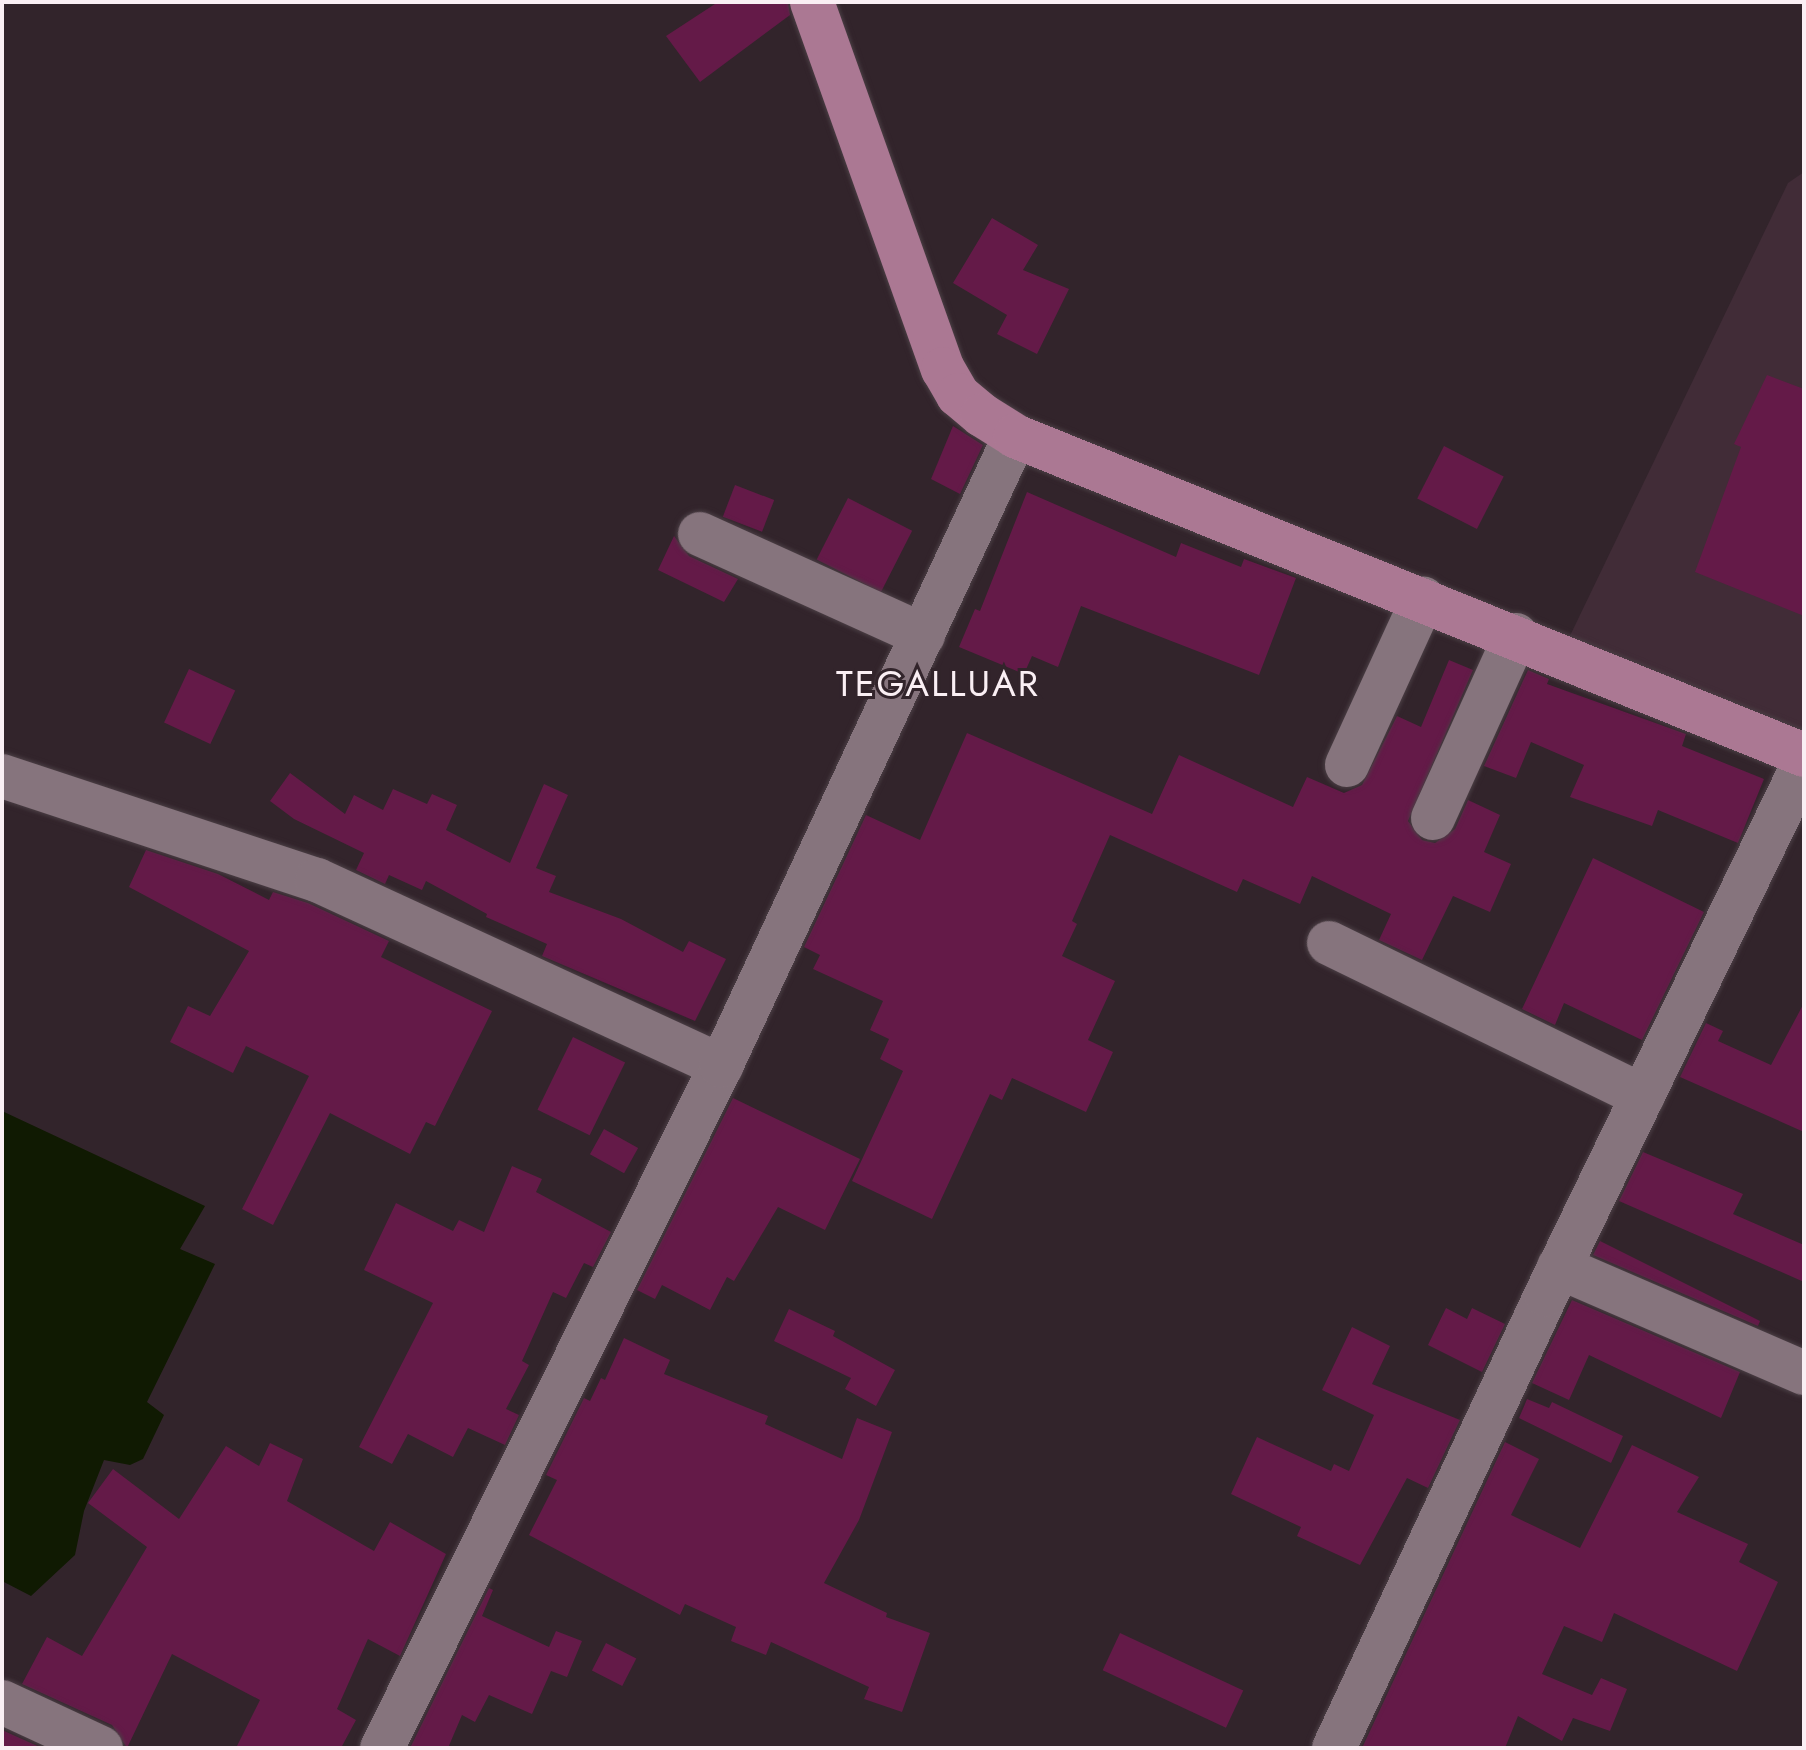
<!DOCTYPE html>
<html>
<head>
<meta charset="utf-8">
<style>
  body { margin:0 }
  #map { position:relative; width:1806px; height:1750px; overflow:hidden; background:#32242b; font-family:Jost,sans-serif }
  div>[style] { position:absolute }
  .built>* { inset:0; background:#412c37 }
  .water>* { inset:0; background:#101a02 }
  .building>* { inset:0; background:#641a48; transform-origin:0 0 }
  .roads { filter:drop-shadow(0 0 2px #4b3f45) drop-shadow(0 0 2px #4b3f45) }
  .minor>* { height:44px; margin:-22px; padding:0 22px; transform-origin:22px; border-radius:22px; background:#86747d }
  .major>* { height:44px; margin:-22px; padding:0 22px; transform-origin:22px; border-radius:22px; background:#ab7893 }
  span { translate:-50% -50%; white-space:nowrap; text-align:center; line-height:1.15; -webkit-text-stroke:6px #32242b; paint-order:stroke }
  .quarter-label { font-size:36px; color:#faeff4; letter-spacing:2px }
  .frame { position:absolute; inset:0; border:4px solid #faeff4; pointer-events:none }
</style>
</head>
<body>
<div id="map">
  <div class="built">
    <i style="clip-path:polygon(1804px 172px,1804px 735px,1567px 642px,1788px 183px)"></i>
  </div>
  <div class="water">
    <i style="clip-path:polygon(2px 1111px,205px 1206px,180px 1249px,215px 1264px,147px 1402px,164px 1415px,143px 1459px,130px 1465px,104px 1460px,84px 1511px,75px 1555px,31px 1596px,2px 1581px)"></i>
  </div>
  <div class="building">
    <i style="clip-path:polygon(718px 2px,788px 2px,790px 15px,700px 82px,666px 36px)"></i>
    <i style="clip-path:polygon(992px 218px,1038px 245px,1023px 270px,1069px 289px,1037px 354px,997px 334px,1007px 315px,953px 283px)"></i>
    <i style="clip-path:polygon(1767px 375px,1804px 389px,1804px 616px,1695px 572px,1741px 447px,1734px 444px)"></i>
    <i style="clip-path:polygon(953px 426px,983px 445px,960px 494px,931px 479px)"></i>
    <i style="left:1444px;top:446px;width:67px;height:59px;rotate:27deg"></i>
    <i style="left:735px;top:485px;width:42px;height:34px;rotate:21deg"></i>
    <i style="clip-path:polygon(1027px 492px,1176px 557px,1181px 543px,1241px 567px,1244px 559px,1296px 578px,1259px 675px,1081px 606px,1058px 667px,1032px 656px,1024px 674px,959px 647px,975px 609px,980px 611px)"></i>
    <i style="left:848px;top:498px;width:72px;height:69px;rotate:27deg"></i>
    <i style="clip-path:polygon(674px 536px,689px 556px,738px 579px,724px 602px,658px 570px)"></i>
    <i style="clip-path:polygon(1449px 660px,1473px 670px,1408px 821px,1422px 840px,1435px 843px,1455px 829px,1468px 800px,1500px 815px,1484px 852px,1511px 864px,1490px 912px,1453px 896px,1422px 960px,1379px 940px,1391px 914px,1312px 876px,1300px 904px,1243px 879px,1237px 892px,1110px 835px,1072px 921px,1077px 924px,1062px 956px,1115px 981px,1088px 1040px,1113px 1052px,1086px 1112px,1012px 1078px,1002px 1100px,990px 1094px,932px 1219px,852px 1181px,903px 1071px,880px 1059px,889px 1039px,870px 1030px,883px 1001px,813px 969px,820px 955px,804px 947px,866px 815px,920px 840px,967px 733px,1152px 814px,1179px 755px,1293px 807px,1307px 777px,1344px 793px,1362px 785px,1397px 716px,1421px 727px)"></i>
    <i style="left:189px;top:669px;width:51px;height:59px;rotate:25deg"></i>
    <i style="clip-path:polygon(1528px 670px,1549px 679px,1547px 684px,1686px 734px,1682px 746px,1764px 779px,1738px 843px,1658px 810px,1652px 826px,1570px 797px,1584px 765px,1531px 742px,1516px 778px,1484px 766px)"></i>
    <i style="clip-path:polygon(290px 773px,345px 814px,354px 795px,383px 810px,393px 789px,427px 804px,432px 794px,457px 805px,446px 830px,510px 863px,544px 784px,568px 795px,536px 868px,556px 876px,549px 892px,621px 919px,683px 952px,689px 941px,726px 959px,695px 1021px,542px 956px,547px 944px,486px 917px,487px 914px,426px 881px,422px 890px,389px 875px,385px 884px,356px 870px,364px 853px,294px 819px,270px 801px)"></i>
    <i style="clip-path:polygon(146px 850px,218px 874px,269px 900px,273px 892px,308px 903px,389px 941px,381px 957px,492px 1011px,435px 1126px,426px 1122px,410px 1154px,330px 1113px,273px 1225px,242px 1209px,309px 1076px,246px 1046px,233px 1073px,170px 1042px,188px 1006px,210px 1016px,249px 951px,129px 887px)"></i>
    <i style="clip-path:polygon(1593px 858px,1704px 912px,1642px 1040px,1564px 1003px,1555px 1025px,1522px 1009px)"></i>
    <i style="clip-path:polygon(1804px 1003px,1804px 1132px,1680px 1077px,1706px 1023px,1723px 1031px,1718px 1041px,1771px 1065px)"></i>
    <i style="left:573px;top:1037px;width:58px;height:81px;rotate:26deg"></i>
    <i style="clip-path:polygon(733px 1098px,860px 1159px,825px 1230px,778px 1207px,734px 1281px,727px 1277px,710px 1310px,662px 1285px,655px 1299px,637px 1290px)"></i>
    <i style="left:604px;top:1129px;width:39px;height:29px;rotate:29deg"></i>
    <i style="clip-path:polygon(1643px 1152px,1743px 1194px,1733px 1214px,1804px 1245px,1804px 1282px,1619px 1201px)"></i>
    <i style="clip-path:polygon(512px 1166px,542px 1179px,536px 1192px,611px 1232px,593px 1267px,584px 1263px,566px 1298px,553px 1292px,522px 1361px,529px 1365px,506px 1409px,519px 1415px,505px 1445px,468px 1428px,453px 1457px,408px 1434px,392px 1464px,359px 1447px,433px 1303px,364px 1270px,396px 1203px,453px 1231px,459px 1220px,484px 1232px)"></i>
    <i style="clip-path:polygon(1600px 1241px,1760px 1321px,1758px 1326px,1593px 1255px)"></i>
    <i style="clip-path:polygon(1572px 1300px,1740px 1372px,1721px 1418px,1589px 1355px,1569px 1400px,1532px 1383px)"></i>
    <i style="clip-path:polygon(1446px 1308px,1467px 1319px,1472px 1308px,1505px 1324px,1482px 1372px,1428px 1345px)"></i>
    <i style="clip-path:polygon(789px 1309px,835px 1331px,833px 1336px,895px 1370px,876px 1406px,845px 1389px,851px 1378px,774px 1341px)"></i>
    <i style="clip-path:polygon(1352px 1327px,1390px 1346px,1372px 1384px,1460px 1420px,1428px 1488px,1407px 1478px,1360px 1565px,1297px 1536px,1301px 1527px,1231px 1494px,1257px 1437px,1331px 1471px,1334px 1464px,1349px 1471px,1374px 1415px,1322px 1390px)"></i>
    <i style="clip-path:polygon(624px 1338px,670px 1360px,664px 1374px,768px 1416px,765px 1424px,842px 1459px,857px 1418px,892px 1432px,859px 1520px,824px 1583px,887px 1613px,886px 1617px,930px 1633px,902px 1712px,864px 1699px,869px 1687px,771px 1642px,766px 1655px,731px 1641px,736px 1627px,685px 1604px,680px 1615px,529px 1535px,557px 1480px,546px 1475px,584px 1398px,590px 1401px,601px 1378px,605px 1380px)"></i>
    <i style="clip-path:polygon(1527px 1399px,1549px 1408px,1552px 1402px,1623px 1436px,1611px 1463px,1519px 1418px)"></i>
    <i style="clip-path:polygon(1505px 1442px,1539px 1459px,1511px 1515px,1580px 1548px,1632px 1445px,1699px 1477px,1677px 1512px,1748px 1544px,1739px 1562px,1778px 1582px,1737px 1671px,1614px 1613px,1602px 1642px,1564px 1626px,1542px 1674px,1592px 1695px,1601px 1678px,1627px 1689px,1610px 1731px,1573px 1718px,1562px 1741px,1518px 1716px,1505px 1748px,1362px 1748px)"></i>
    <i style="clip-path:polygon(270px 1443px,303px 1459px,287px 1501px,374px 1551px,390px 1522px,446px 1554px,400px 1656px,368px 1639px,337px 1709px,356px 1720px,341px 1748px,236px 1748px,260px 1700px,172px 1654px,127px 1748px,112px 1725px,22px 1684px,47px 1637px,82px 1656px,147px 1547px,88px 1503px,113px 1469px,179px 1519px,226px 1446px,259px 1466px)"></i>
    <i style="clip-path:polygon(489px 1588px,493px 1590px,482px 1616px,549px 1647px,556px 1631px,582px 1641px,567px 1677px,551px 1671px,532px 1714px,489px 1695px,475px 1722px,462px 1715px,448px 1748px,410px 1748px)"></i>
    <i style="left:1120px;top:1633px;width:136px;height:41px;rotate:25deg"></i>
    <i style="left:606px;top:1643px;width:34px;height:31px;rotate:27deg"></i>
    <i style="clip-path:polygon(2px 1730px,42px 1748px,2px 1748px)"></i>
  </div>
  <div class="roads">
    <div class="minor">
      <i style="left:700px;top:534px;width:245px;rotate:24.4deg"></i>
      <i style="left:1347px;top:765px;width:183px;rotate:-65.4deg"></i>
      <i style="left:2px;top:776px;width:332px;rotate:18.3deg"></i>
      <i style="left:317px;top:880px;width:445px;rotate:24.7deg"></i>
      <i style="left:1433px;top:818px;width:201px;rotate:-65.6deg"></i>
      <i style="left:1329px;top:943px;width:349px;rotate:26deg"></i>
      <i style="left:1559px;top:1267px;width:267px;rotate:23.4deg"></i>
      <i style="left:2px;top:1702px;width:109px;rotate:24.9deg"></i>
      <i style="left:382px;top:1748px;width:762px;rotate:-63.57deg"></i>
      <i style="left:721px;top:1066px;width:695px;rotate:-64.98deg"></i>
      <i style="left:1334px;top:1748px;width:500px;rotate:-64.92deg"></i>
      <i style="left:1546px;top:1295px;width:591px;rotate:-64.13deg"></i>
    </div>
    <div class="major">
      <i style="left:812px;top:2px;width:390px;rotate:70.4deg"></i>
      <i style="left:943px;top:369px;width:30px;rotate:60deg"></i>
      <i style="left:958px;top:395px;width:31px;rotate:40deg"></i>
      <i style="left:982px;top:415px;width:39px;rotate:32deg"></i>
      <i style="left:1015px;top:436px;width:851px;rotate:22.01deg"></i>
    </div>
  </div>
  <div class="quarter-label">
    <span style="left:938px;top:684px">TEGALLUAR</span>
  </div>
  <div class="frame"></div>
</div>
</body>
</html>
